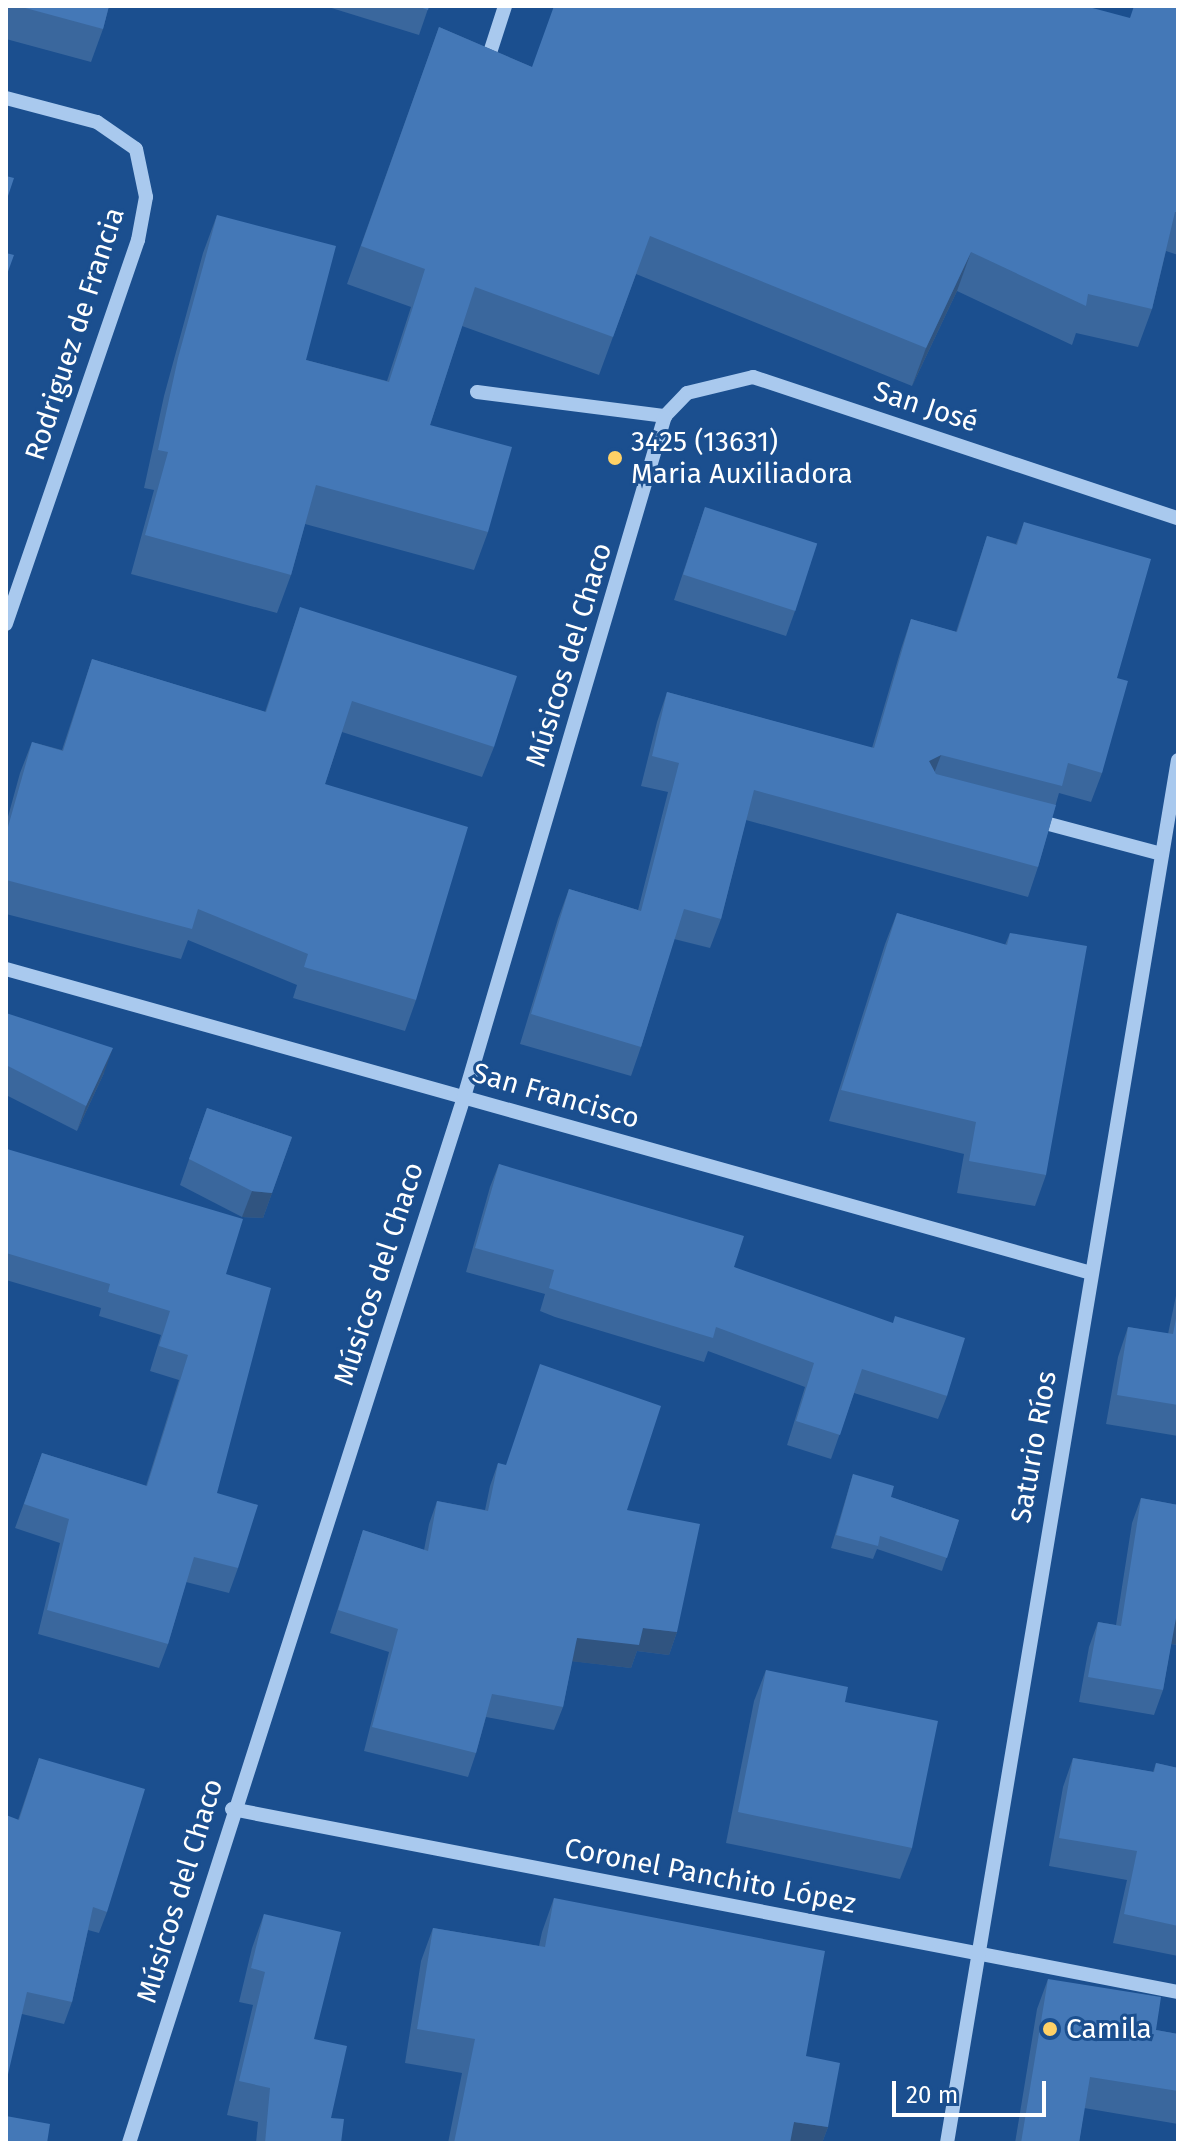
<!DOCTYPE html>
<html>
<head>
<meta charset="utf-8">
<style>
  body { margin:0 }
  #map { position:relative; width:1184px; height:2149px; overflow:hidden; background:#1b4f8f; font-family:"Fira Sans",sans-serif }
  div>[style] { position:absolute }
  .minor>* { height:14px; margin:-7px; padding:0 7px; transform-origin:7px; border-radius:7px; background:#a9c9ee }
  .wall>* { inset:0; background:#3a679d }
  .shaded-wall>* { inset:0; background:#305480 }
  .building>* { inset:0; background:#4478b7; transform-origin:0 0 }
  .dots>* { width:22px; height:22px; translate:-50% -50%; box-sizing:border-box; border:4px solid #1b4f8f; border-radius:50% }
  span { translate:-50% -50%; white-space:nowrap; text-align:center; line-height:1.15; -webkit-text-stroke:6px #1b4f8f; paint-order:stroke }
  .street-label { font-size:28px; color:#fff }
  .poi-label { font-size:28px; color:#fff }
  .left { translate:0 -50%; text-align:left }
  .frame { position:absolute; inset:0; border:8px solid #fff; pointer-events:none }
  .scale { position:absolute; left:892px; top:2081px; width:154px; height:36px; box-sizing:border-box; border:4px solid #fff; border-top:0; padding-left:10px; font-size:24px; line-height:28px; white-space:nowrap; color:#fff; -webkit-text-stroke:6px #1b4f8f; paint-order:stroke }
</style>
</head>
<body>
<div id="map">
  <div class="minor">
    <i style="left:486px;top:65px;width:62px;rotate:-72.1deg"></i>
    <i style="left:6px;top:98px;width:94px;rotate:14.8deg"></i>
    <i style="left:97px;top:122px;width:47px;rotate:34.7deg"></i>
    <i style="left:136px;top:149px;width:49px;rotate:78.2deg"></i>
    <i style="left:146px;top:197px;width:44px;rotate:100.5deg"></i>
    <i style="left:138px;top:240px;width:406px;rotate:109deg"></i>
    <i style="left:477px;top:392px;width:190px;rotate:7.3deg"></i>
    <i style="left:665px;top:416px;width:32px;rotate:-46deg"></i>
    <i style="left:687px;top:393px;width:68px;rotate:-13.6deg"></i>
    <i style="left:753px;top:377px;width:448px;rotate:18.4deg"></i>
    <i style="left:1034px;top:820px;width:132px;rotate:14.9deg"></i>
    <i style="left:6px;top:969px;width:1127px;rotate:15.65deg"></i>
    <i style="left:232px;top:1809px;width:964px;rotate:10.95deg"></i>
    <i style="left:129px;top:2143px;width:1098px;rotate:-72.24deg"></i>
    <i style="left:464px;top:1097px;width:710px;rotate:-73.56deg"></i>
    <i style="left:947px;top:2143px;width:1402px;rotate:-80.52deg"></i>
  </div>
  <div class="wall">
    <i style="clip-path:polygon(6px 6px,109px 6px,103px 29px,91px 62px,6px 39px)"></i>
    <i style="clip-path:polygon(325px 6px,429px 6px,419px 35px)"></i>
    <i style="clip-path:polygon(1178px 6px,1178px 255px,1166px 251px,1152px 309px,1138px 347px,1076px 333px,1072px 345px,957px 291px,912px 386px,636px 274px,599px 375px,462px 326px,430px 425px,488px 532px,474px 570px,305px 524px,291px 575px,277px 613px,131px 574px,154px 490px,144px 488px,164px 396px,203px 253px,217px 215px,306px 360px,387px 381px,411px 307px,347px 284px,439px 27px,532px 67px,1129px 18px)"></i>
    <i style="clip-path:polygon(705px 507px,795px 611px,786px 636px,674px 600px)"></i>
    <i style="clip-path:polygon(1024px 522px,1117px 678px,1102px 773px,1091px 802px,1059px 793px,1038px 867px,1028px 897px,746px 820px,721px 919px,710px 948px,674px 939px,641px 1047px,631px 1076px,520px 1044px,558px 919px,569px 889px,638px 910px,668px 792px,641px 786px,657px 722px,667px 692px,872px 748px,901px 649px,911px 619px,956px 632px,987px 536px,1016px 544px)"></i>
    <i style="clip-path:polygon(300px 607px,494px 747px,482px 777px,342px 732px,325px 784px,416px 1000px,405px 1031px,293px 998px,297px 985px,188px 940px,181px 959px,6px 914px,6px 824px,20px 773px,32px 742px,62px 750px,92px 659px,265px 712px)"></i>
    <i style="clip-path:polygon(897px 913px,1005px 945px,1010px 933px,1046px 1175px,1035px 1206px,957px 1193px,964px 1154px,829px 1121px,885px 944px)"></i>
    <i style="clip-path:polygon(6px 1013px,104px 1073px,77px 1131px,6px 1095px)"></i>
    <i style="clip-path:polygon(207px 1108px,292px 1137px,263px 1218px,242px 1217px,180px 1185px)"></i>
    <i style="clip-path:polygon(6px 1151px,226px 1274px,217px 1493px,238px 1568px,229px 1593px,186px 1582px,168px 1644px,159px 1668px,38px 1634px,60px 1543px,15px 1528px,42px 1453px,146px 1486px,179px 1380px,150px 1371px,161px 1335px,99px 1316px,101px 1308px,6px 1280px)"></i>
    <i style="clip-path:polygon(499px 1164px,734px 1267px,947px 1396px,938px 1419px,854px 1393px,831px 1459px,787px 1445px,805px 1387px,708px 1351px,704px 1362px,555px 1317px,540px 1311px,545px 1294px,466px 1272px,490px 1187px)"></i>
    <i style="clip-path:polygon(1178px 1286px,1178px 1436px,1106px 1424px,1118px 1357px,1128px 1327px,1168px 1334px)"></i>
    <i style="clip-path:polygon(498px 1463px,627px 1510px,677px 1632px,669px 1655px,637px 1651px,631px 1668px,572px 1661px,563px 1707px,554px 1730px,486px 1717px,476px 1753px,468px 1777px,364px 1751px,389px 1652px,330px 1633px,363px 1530px,424px 1550px,429px 1524px,437px 1501px,485px 1510px,490px 1486px)"></i>
    <i style="clip-path:polygon(853px 1474px,891px 1497px,959px 1520px,942px 1571px,877px 1549px,873px 1559px,831px 1548px)"></i>
    <i style="clip-path:polygon(1141px 1498px,1178px 1505px,1178px 1645px,1171px 1644px,1163px 1690px,1154px 1715px,1079px 1702px,1089px 1647px,1098px 1622px,1116px 1625px,1132px 1523px)"></i>
    <i style="clip-path:polygon(766px 1670px,845px 1702px,912px 1848px,900px 1879px,726px 1843px,754px 1701px)"></i>
    <i style="clip-path:polygon(39px 1758px,107px 1912px,99px 1933px,88px 1930px,72px 2002px,64px 2024px,22px 2014px,18px 1820px)"></i>
    <i style="clip-path:polygon(1073px 1758px,1153px 1772px,1156px 1763px,1178px 1768px,1178px 1956px,1113px 1943px,1127px 1880px,1049px 1866px,1063px 1787px)"></i>
    <i style="clip-path:polygon(554px 1898px,806px 2056px,828px 2127px,822px 2143px,448px 2143px,462px 2073px,405px 2063px,421px 1961px,433px 1928px,539px 1946px,542px 1932px)"></i>
    <i style="clip-path:polygon(264px 1914px,314px 2039px,331px 2118px,341px 2143px,256px 2143px,258px 2122px,227px 2115px,253px 2005px,239px 2002px,252px 1948px)"></i>
    <i style="clip-path:polygon(1048px 1979px,1156px 2030px,1178px 2034px,1178px 2124px,1084px 2108px,1079px 2143px,1015px 2143px,1037px 2009px)"></i>
  </div>
  <div class="shaded-wall">
    <i style="clip-path:polygon(971px 252px,957px 291px,912px 386px,926px 348px)"></i>
    <i style="clip-path:polygon(941px 755px,930px 784px,929px 761px)"></i>
    <i style="clip-path:polygon(113px 1048px,104px 1073px,77px 1131px,86px 1106px)"></i>
    <i style="clip-path:polygon(252px 1191px,272px 1193px,263px 1218px,242px 1217px)"></i>
    <i style="clip-path:polygon(1176px 1618px,1178px 1618px,1178px 1645px,1167px 1643px)"></i>
    <i style="clip-path:polygon(643px 1628px,677px 1632px,669px 1655px,637px 1651px,631px 1668px,569px 1661px,577px 1638px)"></i>
    <i style="clip-path:polygon(794px 2122px,828px 2127px,822px 2143px,787px 2143px)"></i>
  </div>
  <div class="building">
    <i style="clip-path:polygon(18px 6px,109px 6px,103px 29px)"></i>
    <i style="clip-path:polygon(417px 6px,429px 6px,428px 10px)"></i>
    <i style="clip-path:polygon(554px 6px,1085px 6px,1130px 18px,1134px 6px,1178px 6px,1178px 212px,1175px 212px,1152px 309px,1088px 294px,1086px 306px,971px 252px,926px 348px,650px 236px,613px 337px,475px 287px,430px 425px,512px 447px,488px 532px,316px 485px,291px 575px,145px 535px,168px 452px,158px 450px,178px 358px,217px 215px,336px 246px,306px 360px,389px 382px,425px 269px,361px 246px,439px 27px,532px 67px)"></i>
    <i style="clip-path:polygon(6px 176px,14px 178px,6px 202px)"></i>
    <i style="clip-path:polygon(6px 253px,14px 255px,6px 277px)"></i>
    <i style="left:705px;top:507px;width:118px;height:71px;rotate:18deg"></i>
    <i style="clip-path:polygon(1024px 522px,1151px 559px,1117px 678px,1128px 681px,1102px 773px,1068px 763px,1062px 786px,941px 755px,929px 761px,936px 774px,1056px 805px,1038px 867px,754px 790px,721px 919px,684px 909px,641px 1047px,531px 1014px,569px 889px,641px 911px,679px 763px,652px 756px,667px 692px,874px 748px,911px 619px,957px 632px,987px 536px,1017px 545px)"></i>
    <i style="clip-path:polygon(300px 607px,517px 676px,494px 747px,352px 701px,325px 784px,468px 827px,416px 1000px,304px 967px,308px 954px,198px 909px,192px 929px,6px 880px,6px 834px,32px 742px,63px 751px,92px 659px,266px 712px)"></i>
    <i style="clip-path:polygon(897px 913px,1007px 945px,1010px 933px,1087px 946px,1046px 1175px,969px 1161px,976px 1122px,841px 1090px)"></i>
    <i style="clip-path:polygon(6px 1013px,113px 1048px,86px 1106px,6px 1065px)"></i>
    <i style="clip-path:polygon(207px 1108px,292px 1137px,272px 1193px,252px 1191px,189px 1159px)"></i>
    <i style="clip-path:polygon(7px 1149px,243px 1219px,226px 1274px,271px 1288px,217px 1493px,258px 1505px,238px 1568px,194px 1557px,168px 1644px,47px 1610px,69px 1519px,24px 1504px,42px 1453px,147px 1486px,188px 1355px,159px 1346px,170px 1311px,108px 1292px,110px 1284px,6px 1253px)"></i>
    <i style="clip-path:polygon(499px 1164px,744px 1236px,734px 1267px,893px 1323px,895px 1316px,965px 1338px,947px 1396px,862px 1369px,840px 1435px,796px 1421px,814px 1363px,716px 1327px,713px 1338px,564px 1293px,549px 1288px,554px 1270px,475px 1248px)"></i>
    <i style="clip-path:polygon(1178px 1308px,1178px 1405px,1117px 1395px,1128px 1327px,1173px 1334px)"></i>
    <i style="clip-path:polygon(540px 1364px,661px 1406px,627px 1510px,700px 1524px,677px 1632px,643px 1628px,639px 1645px,577px 1638px,563px 1707px,492px 1694px,476px 1753px,372px 1727px,398px 1629px,338px 1610px,363px 1530px,428px 1551px,437px 1501px,488px 1511px,498px 1463px,506px 1465px)"></i>
    <i style="clip-path:polygon(853px 1474px,894px 1486px,891px 1497px,959px 1520px,947px 1558px,880px 1536px,878px 1546px,836px 1535px)"></i>
    <i style="clip-path:polygon(1141px 1498px,1178px 1505px,1178px 1618px,1176px 1618px,1163px 1690px,1088px 1677px,1098px 1622px,1121px 1626px)"></i>
    <i style="clip-path:polygon(766px 1670px,848px 1687px,845px 1702px,938px 1721px,912px 1848px,738px 1812px)"></i>
    <i style="clip-path:polygon(39px 1758px,145px 1789px,107px 1912px,93px 1907px,72px 2002px,27px 1992px,6px 2083px,6px 1815px,19px 1820px)"></i>
    <i style="clip-path:polygon(1073px 1758px,1154px 1772px,1156px 1763px,1178px 1768px,1178px 1926px,1124px 1914px,1137px 1851px,1059px 1838px)"></i>
    <i style="clip-path:polygon(554px 1898px,825px 1951px,806px 2056px,840px 2063px,828px 2127px,794px 2122px,790px 2143px,454px 2143px,475px 2039px,417px 2029px,433px 1928px,545px 1947px)"></i>
    <i style="clip-path:polygon(264px 1914px,341px 1932px,314px 2039px,347px 2046px,331px 2118px,344px 2119px,341px 2143px,265px 2143px,270px 2088px,239px 2081px,265px 1972px,251px 1968px)"></i>
    <i style="clip-path:polygon(1048px 1979px,1161px 1997px,1156px 2030px,1178px 2034px,1178px 2091px,1090px 2077px,1079px 2143px,1021px 2143px)"></i>
    <i style="clip-path:polygon(6px 2116px,50px 2124px,47px 2143px,6px 2143px)"></i>
  </div>
  <div class="dots">
    <i style="left:615px;top:458px;background:#ffd166"></i>
    <i style="left:1050px;top:2029px;background:#ffd166"></i>
  </div>
  <div class="street-label">
    <span style="left:75px;top:334px;rotate:-72deg">Rodriguez de Francia</span>
    <span style="left:926px;top:407px;rotate:18deg">San José</span>
    <span style="left:569px;top:655px;rotate:-73deg">Músicos del Chaco</span>
    <span style="left:556px;top:1096px;rotate:16deg">San Francisco</span>
    <span style="left:379px;top:1274px;rotate:-72deg">Músicos del Chaco</span>
    <span style="left:1034px;top:1447px;rotate:-80deg">Saturio Ríos</span>
    <span style="left:710px;top:1876px;rotate:11deg">Coronel Panchito López</span>
    <span style="left:180px;top:1891px;rotate:-73deg">Músicos del Chaco</span>
  </div>
  <div class="poi-label">
    <span class="left" style="left:631px;top:458px">3425 (13631)<br>Maria Auxiliadora</span>
    <span class="left" style="left:1066px;top:2029px">Camila</span>
  </div>
  <div class="frame"></div>
  <div class="scale">20 m</div>
</div>
</body>
</html>
